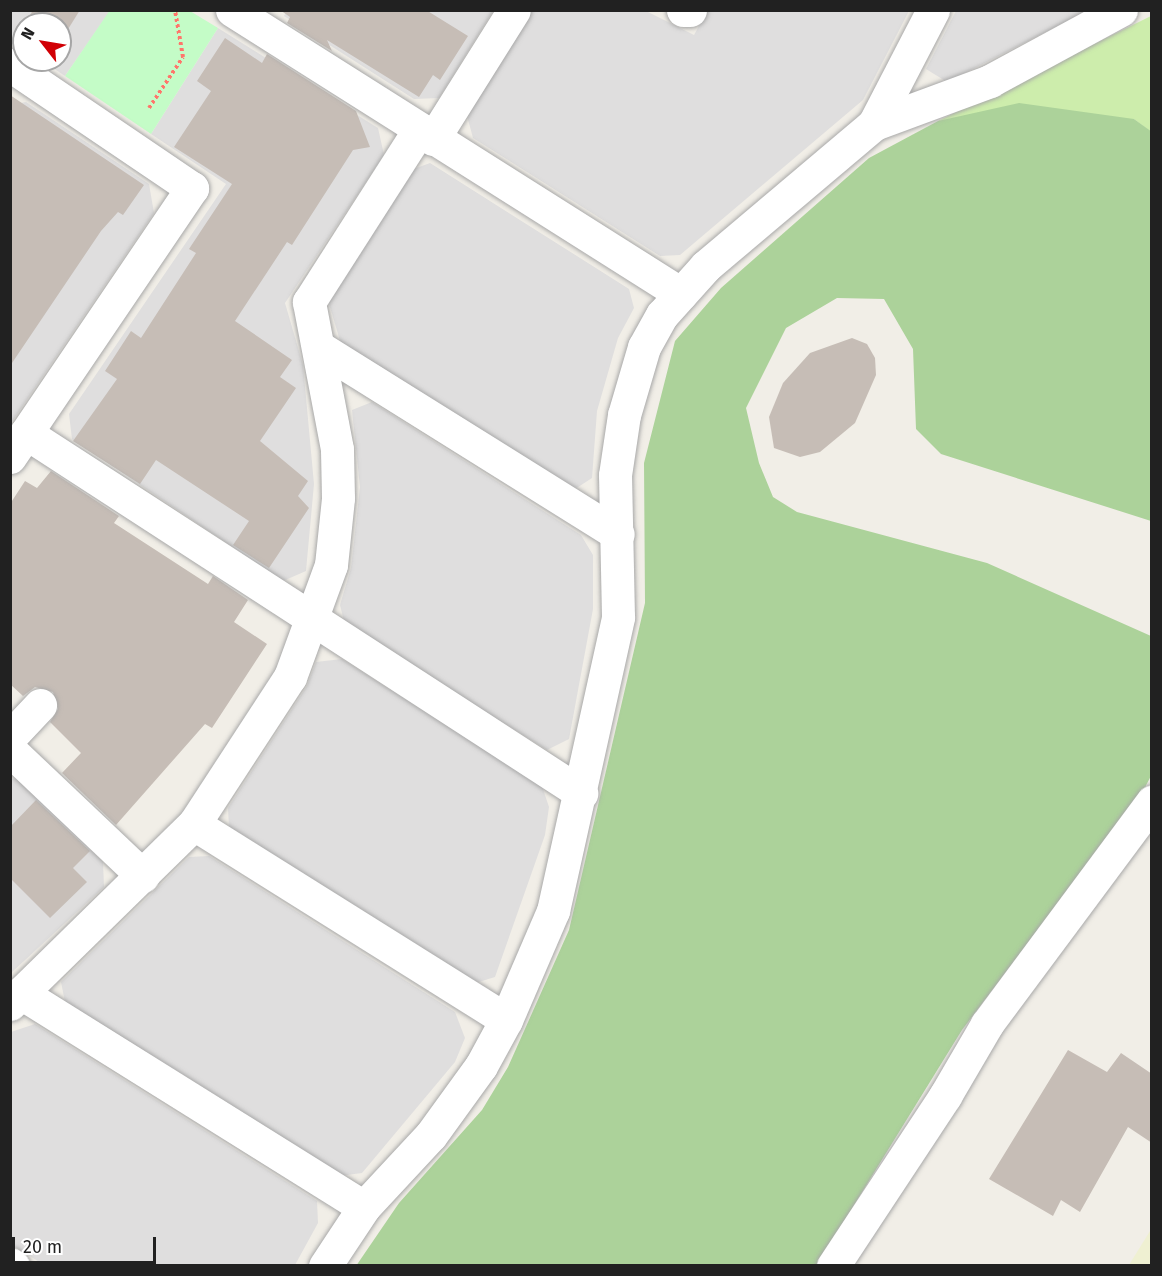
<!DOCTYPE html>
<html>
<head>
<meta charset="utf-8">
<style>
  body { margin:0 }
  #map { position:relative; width:1162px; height:1276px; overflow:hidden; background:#f1eee7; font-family:"Fira Sans",sans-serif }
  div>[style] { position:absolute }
  .residential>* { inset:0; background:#dfdede }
  .farmland>* { inset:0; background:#eff0d2 }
  .grass>* { inset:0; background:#cdedac }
  .forest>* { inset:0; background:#acd29a }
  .park>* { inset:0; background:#c4fcc7 }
  .building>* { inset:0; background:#c6bdb6 }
  .path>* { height:4px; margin-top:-2px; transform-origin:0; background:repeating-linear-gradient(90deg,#ff766b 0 3px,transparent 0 6px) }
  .roads { filter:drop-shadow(0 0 2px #a8a8a8) drop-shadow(0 0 2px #a8a8a8) }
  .street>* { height:33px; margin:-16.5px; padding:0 16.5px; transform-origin:16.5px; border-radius:16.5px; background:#fff }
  span { translate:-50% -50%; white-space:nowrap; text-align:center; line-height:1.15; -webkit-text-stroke:5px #fff; paint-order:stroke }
  .frame { position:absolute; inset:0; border:12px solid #212121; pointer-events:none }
  .north { position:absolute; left:12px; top:12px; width:60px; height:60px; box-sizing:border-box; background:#fff; border:2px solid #a6a6a6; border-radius:50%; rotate:301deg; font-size:16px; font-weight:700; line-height:24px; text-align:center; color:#212121 }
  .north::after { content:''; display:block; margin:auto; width:21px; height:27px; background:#d10005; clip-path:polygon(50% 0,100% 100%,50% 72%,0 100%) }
  .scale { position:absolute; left:12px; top:1237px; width:144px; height:27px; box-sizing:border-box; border:3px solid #212121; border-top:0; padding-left:8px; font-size:18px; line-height:21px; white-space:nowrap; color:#212121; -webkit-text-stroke:4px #fff; paint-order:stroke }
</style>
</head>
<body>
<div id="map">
  <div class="residential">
    <i style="clip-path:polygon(287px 10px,493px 11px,439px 98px,414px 99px,284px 16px)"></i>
    <i style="clip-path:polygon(10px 11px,110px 11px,65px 76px,41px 60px,60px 60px,60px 24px,24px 24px,24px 49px,11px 40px)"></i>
    <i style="clip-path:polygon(530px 11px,646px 11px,694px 35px,707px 11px,909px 11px,863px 100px,680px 255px,660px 256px,473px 138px,466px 112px)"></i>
    <i style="clip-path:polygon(956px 11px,1087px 11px,947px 82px,926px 69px)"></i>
    <i style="clip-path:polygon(218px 28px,378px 128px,384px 155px,285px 303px,303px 365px,314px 484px,306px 571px,283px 581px,72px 439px,69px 414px,226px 184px,151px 134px)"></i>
    <i style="clip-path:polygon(26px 102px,149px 184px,154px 213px,11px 423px,10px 105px)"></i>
    <i style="clip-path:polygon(430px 163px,629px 289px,634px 308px,618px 338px,597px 411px,592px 478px,572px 491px,341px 344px,327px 297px,411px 170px)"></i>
    <i style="clip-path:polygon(372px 402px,581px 535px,593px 555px,593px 609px,569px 739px,547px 750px,345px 625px,340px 605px,351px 568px,360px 487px,352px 410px)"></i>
    <i style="clip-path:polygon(342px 659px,542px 786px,549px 807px,545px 835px,495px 977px,472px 984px,229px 827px,228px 808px,307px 686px,316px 662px)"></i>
    <i style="clip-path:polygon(18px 778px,103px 862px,104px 887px,11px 973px,10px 779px)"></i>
    <i style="clip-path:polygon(209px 856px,455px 1012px,465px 1038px,455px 1062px,362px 1173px,339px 1176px,65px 1002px,61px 982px,189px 857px)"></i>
    <i style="clip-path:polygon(35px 1024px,317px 1201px,318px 1223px,295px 1265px,44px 1265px,11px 1244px,11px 1032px)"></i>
  </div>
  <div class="farmland">
    <i style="clip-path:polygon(1151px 1228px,1151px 1265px,1129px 1265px,1150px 1231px)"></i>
  </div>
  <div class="grass">
    <i style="clip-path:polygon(1151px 16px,1151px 132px,1134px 119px,938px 121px)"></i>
  </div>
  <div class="forest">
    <i style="clip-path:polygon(1019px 103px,1134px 119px,1152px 132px,1151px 521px,941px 454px,916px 429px,913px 349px,884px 299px,837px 298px,786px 328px,746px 408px,759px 463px,773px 497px,797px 512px,987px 563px,1151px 636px,1151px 776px,1143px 791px,962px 1030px,817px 1265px,356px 1266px,399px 1203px,482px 1110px,508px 1067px,569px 930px,645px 603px,644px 463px,675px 341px,721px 288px,869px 158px,938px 121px)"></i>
  </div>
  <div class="park">
    <i style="clip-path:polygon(110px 10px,190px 11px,218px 28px,151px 134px,65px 76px)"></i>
  </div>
  <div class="building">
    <i style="clip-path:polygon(33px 10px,80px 10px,60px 42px,60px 24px,25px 24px)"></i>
    <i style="clip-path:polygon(280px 10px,426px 10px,468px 36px,440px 80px,433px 75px,419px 97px,327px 40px,332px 51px,287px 23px,290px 17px)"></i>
    <i style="clip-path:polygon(225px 38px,262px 63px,267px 54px,356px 111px,370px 147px,353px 150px,292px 245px,287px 242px,235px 321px,292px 360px,280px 377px,296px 388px,260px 441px,308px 481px,298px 496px,309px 508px,269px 568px,233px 545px,249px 521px,156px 460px,140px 484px,73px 441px,117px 379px,105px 371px,131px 331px,141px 338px,196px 253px,189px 249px,232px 184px,174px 147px,211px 91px,197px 81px)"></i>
    <i style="clip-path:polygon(10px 95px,144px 185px,123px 215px,118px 212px,101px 231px,10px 366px)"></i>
    <i style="clip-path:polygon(852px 338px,867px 344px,875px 358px,876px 375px,855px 423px,820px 452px,800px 457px,774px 448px,769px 417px,783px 383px,810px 353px)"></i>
    <i style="clip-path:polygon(51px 471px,119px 516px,114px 523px,208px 584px,213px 576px,248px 600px,234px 622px,267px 644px,212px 728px,205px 724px,116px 825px,62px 773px,81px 753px,50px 722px,58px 709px,53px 692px,35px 687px,23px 696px,10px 684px,10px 504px,25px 481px,37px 488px)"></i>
    <i style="clip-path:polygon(36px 800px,90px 851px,73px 868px,87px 882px,50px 918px,10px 878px,10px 827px)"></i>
    <i style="clip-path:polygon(1068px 1050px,1107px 1072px,1121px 1053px,1152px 1074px,1152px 1143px,1128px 1127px,1080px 1212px,1061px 1200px,1053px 1216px,989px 1179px)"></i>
  </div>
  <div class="path">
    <i style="left:149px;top:108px;width:61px;rotate:-56.3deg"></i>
    <i style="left:183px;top:57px;width:48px;rotate:-99.7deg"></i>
  </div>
  <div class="roads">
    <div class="street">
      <i style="left:232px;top:10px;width:531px;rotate:32.31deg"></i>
      <i style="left:683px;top:10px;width:7px"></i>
      <i style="left:10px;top:65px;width:220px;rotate:34.1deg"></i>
      <i style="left:192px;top:188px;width:325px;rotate:124.1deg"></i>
      <i style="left:874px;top:124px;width:124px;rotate:-20.3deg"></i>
      <i style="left:990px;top:81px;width:149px;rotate:-28.5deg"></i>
      <i style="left:433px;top:139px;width:152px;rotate:-57.9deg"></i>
      <i style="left:320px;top:348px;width:351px;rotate:32deg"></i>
      <i style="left:26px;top:433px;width:662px;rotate:32.97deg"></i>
      <i style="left:10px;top:737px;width:44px;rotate:-46.8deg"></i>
      <i style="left:10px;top:750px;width:183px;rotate:43.5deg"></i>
      <i style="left:194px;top:824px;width:368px;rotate:32.1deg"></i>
      <i style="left:21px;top:993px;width:404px;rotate:32deg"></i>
      <i style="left:10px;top:1004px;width:257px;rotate:-44.4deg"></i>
      <i style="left:194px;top:824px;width:176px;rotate:-56.9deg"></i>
      <i style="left:290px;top:677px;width:119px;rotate:-69.9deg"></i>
      <i style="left:331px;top:565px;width:67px;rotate:-84deg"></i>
      <i style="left:338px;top:498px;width:49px;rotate:-91.2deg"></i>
      <i style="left:337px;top:449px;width:150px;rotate:-100.8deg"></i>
      <i style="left:309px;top:302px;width:204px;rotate:-57.4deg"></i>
      <i style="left:10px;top:1264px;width:4px;rotate:34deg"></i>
      <i style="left:325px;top:1266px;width:71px;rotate:-56.5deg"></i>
      <i style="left:364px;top:1207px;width:98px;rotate:-47.1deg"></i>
      <i style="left:431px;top:1135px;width:85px;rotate:-54.1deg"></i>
      <i style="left:481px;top:1066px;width:52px;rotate:-61.5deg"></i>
      <i style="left:506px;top:1020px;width:119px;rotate:-66.7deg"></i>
      <i style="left:553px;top:911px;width:301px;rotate:-77.5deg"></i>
      <i style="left:618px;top:617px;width:142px;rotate:-91.2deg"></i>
      <i style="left:615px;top:475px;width:61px;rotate:-81.5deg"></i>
      <i style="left:624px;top:415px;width:71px;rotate:-73.6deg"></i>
      <i style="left:644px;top:347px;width:37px;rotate:-61deg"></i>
      <i style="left:662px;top:315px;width:66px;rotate:-48.1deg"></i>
      <i style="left:706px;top:266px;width:220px;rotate:-40.2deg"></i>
      <i style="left:874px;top:124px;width:128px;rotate:-62.6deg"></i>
      <i style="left:833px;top:1266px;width:204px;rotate:-56.6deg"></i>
      <i style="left:945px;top:1096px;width:83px;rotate:-59.7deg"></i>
      <i style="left:987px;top:1024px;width:277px;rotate:-53.4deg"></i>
    </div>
  </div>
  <div class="frame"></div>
  <div class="north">N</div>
  <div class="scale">20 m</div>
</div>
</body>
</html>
